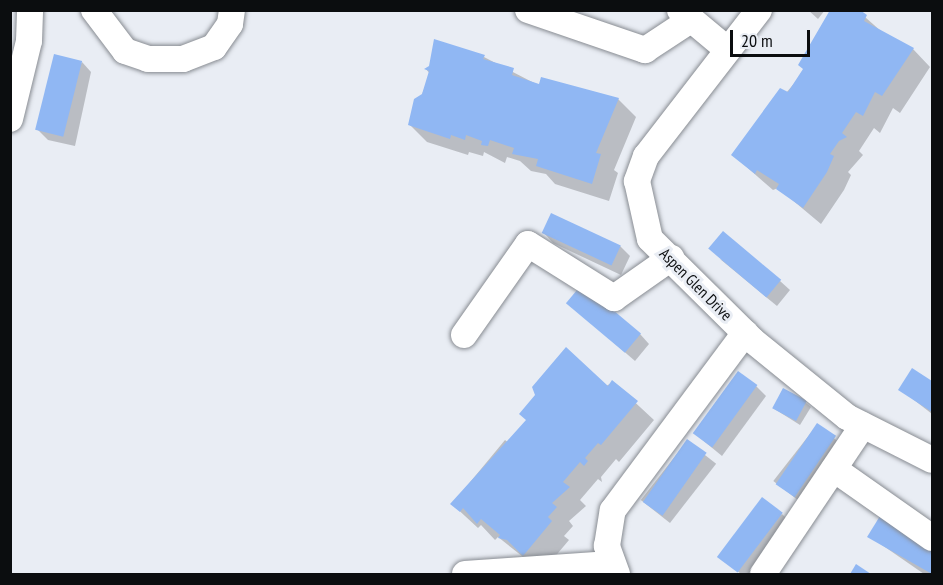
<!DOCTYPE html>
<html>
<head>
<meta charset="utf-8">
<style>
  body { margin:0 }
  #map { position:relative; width:943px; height:585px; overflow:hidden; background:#e9edf4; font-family:"PT Sans Narrow",sans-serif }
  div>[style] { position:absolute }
  .shadow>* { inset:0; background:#0003; transform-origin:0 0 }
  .building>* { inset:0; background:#90b7f3; transform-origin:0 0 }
  .roads { filter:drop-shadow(0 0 2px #888c92) drop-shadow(0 0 2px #888c92) }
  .minor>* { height:26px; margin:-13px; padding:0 13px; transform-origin:13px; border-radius:13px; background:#fff }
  span { translate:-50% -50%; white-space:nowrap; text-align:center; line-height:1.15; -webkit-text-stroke:6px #e9edf4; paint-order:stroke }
  .street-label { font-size:16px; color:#0b0d0f }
  .frame { position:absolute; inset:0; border:12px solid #0b0d0f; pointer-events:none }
  .scale { position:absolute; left:730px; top:30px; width:80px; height:27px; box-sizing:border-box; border:3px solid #0b0d0f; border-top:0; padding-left:8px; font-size:18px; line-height:21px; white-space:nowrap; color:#0b0d0f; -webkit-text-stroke:4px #e9edf4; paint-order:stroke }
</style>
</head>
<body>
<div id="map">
  <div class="shadow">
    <i style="clip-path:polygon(808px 10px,825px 10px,818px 19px)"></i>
    <i style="clip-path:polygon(857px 10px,882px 32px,913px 49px,930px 67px,900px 113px,893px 108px,880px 133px,874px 128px,859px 151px,863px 155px,848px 172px,851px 175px,844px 190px,821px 224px,778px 188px,773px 190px,733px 155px)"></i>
    <i style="clip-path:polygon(484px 57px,540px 86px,618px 99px,636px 117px,614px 170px,618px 173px,609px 201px,555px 184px,546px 174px,531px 171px,520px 161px,507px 157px,505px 163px,484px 152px,483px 156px,469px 152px,468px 155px,427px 142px,410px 125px,430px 74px,426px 69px)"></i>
    <i style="clip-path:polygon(82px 62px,91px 72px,75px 146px,48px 140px,38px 130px)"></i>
    <i style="clip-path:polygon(544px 233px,620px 246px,630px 256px,621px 275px,553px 243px)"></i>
    <i style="clip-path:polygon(720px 259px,780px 281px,790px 290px,777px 306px)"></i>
    <i style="clip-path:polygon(568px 303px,640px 334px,649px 344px,635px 361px)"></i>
    <i style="clip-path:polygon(912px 370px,932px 383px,932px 414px,900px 389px)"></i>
    <i style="clip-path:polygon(613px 382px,654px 420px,619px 462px,616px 459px,601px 477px,602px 482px,598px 479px,580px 500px,586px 506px,569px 521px,573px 526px,564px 536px,569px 540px,542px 572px,498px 537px,495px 540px,481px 525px,478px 528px,452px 504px,505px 440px,509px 443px)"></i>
    <i style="clip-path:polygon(756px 386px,766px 396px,722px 456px,694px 433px)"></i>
    <i style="clip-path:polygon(806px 403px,811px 407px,800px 425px,773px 408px)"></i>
    <i style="left:817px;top:425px;width:36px;height:71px;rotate:38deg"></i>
    <i style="left:687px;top:441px;width:37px;height:75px;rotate:38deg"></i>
    <i style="clip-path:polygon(782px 514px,792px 524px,758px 574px,741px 574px,723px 559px)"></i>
    <i style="clip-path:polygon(869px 536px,932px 550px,932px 574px,924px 574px)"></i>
  </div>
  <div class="building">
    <i style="clip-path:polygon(830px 10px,860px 10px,867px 15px,864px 21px,914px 48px,882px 96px,875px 92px,863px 116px,856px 112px,842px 133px,847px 137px,839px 141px,830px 154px,834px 156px,827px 172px,803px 208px,776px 189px,779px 184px,757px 170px,755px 174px,731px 155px,780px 88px,788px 92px,803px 69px,798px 65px)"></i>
    <i style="clip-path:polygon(434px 39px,485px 55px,483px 59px,514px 68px,512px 75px,539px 84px,541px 77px,619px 98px,596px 153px,601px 154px,592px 184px,536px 166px,538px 159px,512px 154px,514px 148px,490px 140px,488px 146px,481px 145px,482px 141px,466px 135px,465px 140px,451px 135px,450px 139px,408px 125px,414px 99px,422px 94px,429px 71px,424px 69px,429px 66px)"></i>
    <i style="left:54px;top:54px;width:29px;height:78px;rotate:14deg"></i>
    <i style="left:551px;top:213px;width:77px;height:22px;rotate:25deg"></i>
    <i style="left:723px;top:231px;width:76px;height:23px;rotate:40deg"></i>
    <i style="left:582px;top:284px;width:77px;height:25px;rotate:40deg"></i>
    <i style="clip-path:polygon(566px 347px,608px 386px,612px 380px,638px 401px,601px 445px,598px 443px,585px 458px,588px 461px,584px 466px,580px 462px,563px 482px,570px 487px,552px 503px,557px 507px,548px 517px,552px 521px,523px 556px,507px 540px,498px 538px,500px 535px,481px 519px,477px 524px,463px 508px,460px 512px,450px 504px,526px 420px,519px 414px,535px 395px,532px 387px)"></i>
    <i style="clip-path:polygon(912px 368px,932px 381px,932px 412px,898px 390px)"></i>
    <i style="left:738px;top:371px;width:24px;height:77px;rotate:36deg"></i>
    <i style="left:783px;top:388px;width:27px;height:23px;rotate:28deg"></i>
    <i style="left:817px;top:423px;width:23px;height:74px;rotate:34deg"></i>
    <i style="left:687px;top:439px;width:24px;height:77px;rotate:35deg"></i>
    <i style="left:762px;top:497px;width:26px;height:75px;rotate:37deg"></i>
    <i style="clip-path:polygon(880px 516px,932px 548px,932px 574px,867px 537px)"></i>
    <i style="clip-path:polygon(856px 564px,871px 574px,850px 574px)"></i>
  </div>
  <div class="roads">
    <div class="minor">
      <i style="left:94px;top:10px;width:51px;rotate:52.9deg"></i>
      <i style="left:125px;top:51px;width:24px;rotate:19deg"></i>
      <i style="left:148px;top:59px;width:35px"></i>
      <i style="left:183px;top:59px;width:33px;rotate:-21deg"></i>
      <i style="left:214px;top:47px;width:28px;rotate:-55deg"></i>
      <i style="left:230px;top:24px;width:14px;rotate:-82deg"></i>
      <i style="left:528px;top:10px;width:124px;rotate:18.9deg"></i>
      <i style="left:645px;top:50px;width:53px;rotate:-33.4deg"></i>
      <i style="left:680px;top:10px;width:62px;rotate:39.8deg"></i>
      <i style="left:759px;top:10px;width:185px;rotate:127.7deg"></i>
      <i style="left:646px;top:156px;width:27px;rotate:110deg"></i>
      <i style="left:637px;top:181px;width:59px;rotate:77.4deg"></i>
      <i style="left:650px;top:239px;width:144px;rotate:44.7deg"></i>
      <i style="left:752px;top:340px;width:122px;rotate:39deg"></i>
      <i style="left:847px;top:417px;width:95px;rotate:26.8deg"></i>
      <i style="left:10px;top:119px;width:80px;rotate:-76.3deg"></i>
      <i style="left:29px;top:41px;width:31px;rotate:-88deg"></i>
      <i style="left:464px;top:335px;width:111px;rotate:-54.9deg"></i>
      <i style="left:528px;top:244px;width:102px;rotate:32.1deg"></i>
      <i style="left:614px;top:298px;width:70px;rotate:-35.1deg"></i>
      <i style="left:834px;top:469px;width:120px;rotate:35.1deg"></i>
      <i style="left:465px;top:574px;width:146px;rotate:-3.9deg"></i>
      <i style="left:617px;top:574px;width:30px;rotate:-110deg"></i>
      <i style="left:607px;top:546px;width:36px;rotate:-81deg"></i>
      <i style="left:613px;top:510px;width:221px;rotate:-53.3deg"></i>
      <i style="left:763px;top:574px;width:179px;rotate:-56.1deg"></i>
    </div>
  </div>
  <div class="street-label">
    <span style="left:696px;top:284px;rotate:45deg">Aspen Glen Drive</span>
  </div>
  <div class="frame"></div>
  <div class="scale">20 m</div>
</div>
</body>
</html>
